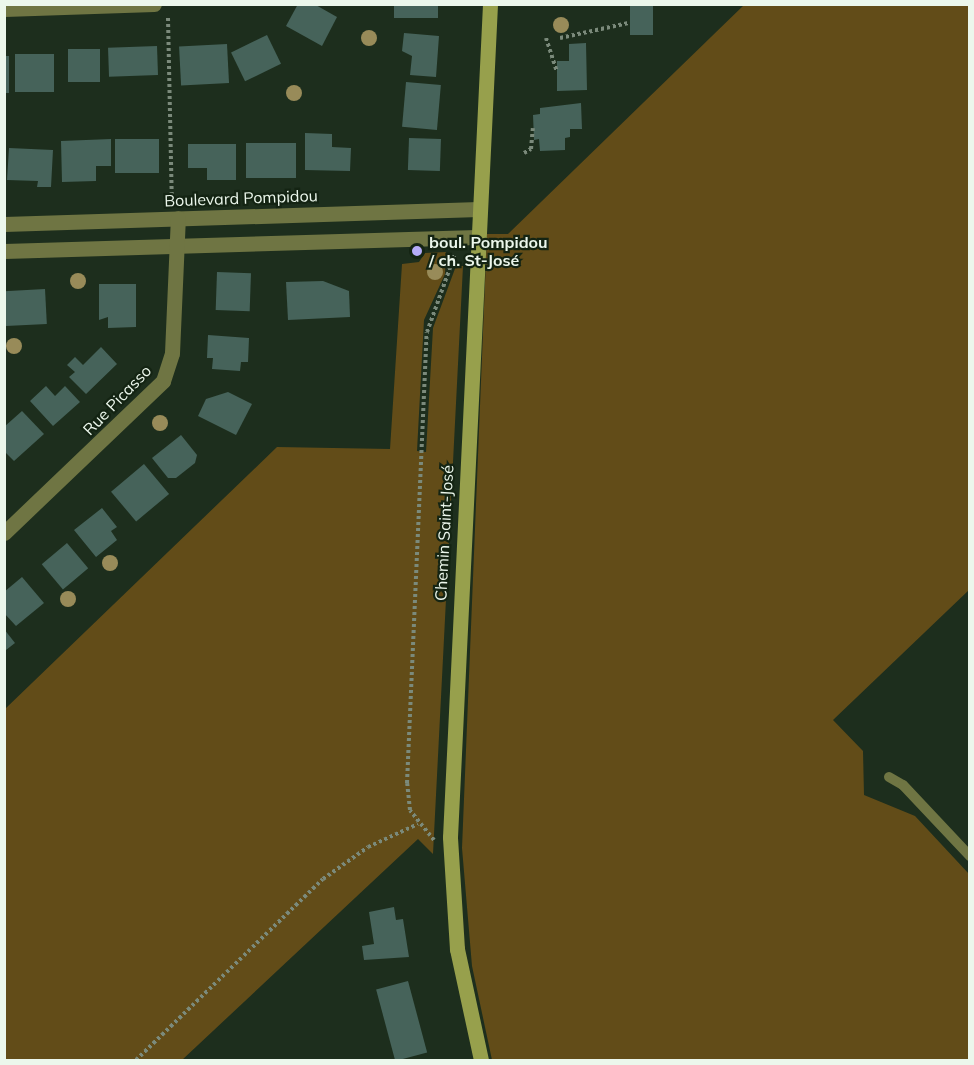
<!DOCTYPE html>
<html>
<head>
<meta charset="utf-8">
<style>
  body { margin:0 }
  #map { position:relative; width:974px; height:1065px; overflow:hidden; background:#1d2e1d; font-family:Mulish,sans-serif }
  div>[style] { position:absolute }
  .green>* { inset:0; background:#624c18 }
  .building>* { inset:0; background:#46635a; transform-origin:0 0 }
  .path>* { height:4px; margin-top:-2px; transform-origin:0; background:repeating-linear-gradient(90deg,#7b8a7b 0 3px,transparent 0 6px) }
  .lane>* { height:10px; margin:-5px; padding:0 5px; transform-origin:5px; border-radius:5px; background:#6f7543 }
  .street>* { height:15px; margin:-7.5px; padding:0 7.5px; transform-origin:7.5px; border-radius:7.5px; background:#6f7543 }
  .secondary>* { height:15px; margin:-7.5px; padding:0 7.5px; transform-origin:7.5px; border-radius:7.5px; background:#97a04c }
  .trees>* { width:16px; height:16px; margin:-8px; border-radius:50%; background:#988b59 }
  .dots>* { width:16px; height:16px; translate:-50% -50%; box-sizing:border-box; border:3px solid #142413; border-radius:50% }
  span { translate:-50% -50%; white-space:nowrap; text-align:center; line-height:1.15; -webkit-text-stroke:4.5px #142413; paint-order:stroke }
  .street-label { font-size:16px; color:#ecf7ec }
  .poi-label { font-size:16px; color:#ecf7ec; font-weight:700 }
  .left { translate:0 -50%; text-align:left }
  .frame { position:absolute; inset:0; border:6px solid #ecf7ec; pointer-events:none }
</style>
</head>
<body>
<div id="map">
  <div class="green">
    <i style="clip-path:polygon(745px 4px,969px 5px,969px 590px,833px 720px,863px 751px,864px 795px,915px 816px,969px 874px,969px 1060px,492px 1060px,472px 966px,462px 848px,487px 234px,508px 234px)"></i>
    <i style="clip-path:polygon(446px 252px,445px 274px,424px 320px,417px 451px,426px 452px,433px 328px,456px 266px,463px 266px,433px 854px,418px 839px,182px 1060px,5px 1060px,5px 709px,277px 447px,390px 449px,402px 264px,419px 262px,425px 253px)"></i>
  </div>
  <div class="building">
    <i style="clip-path:polygon(298px 4px,314px 4px,337px 17px,322px 46px,286px 26px)"></i>
    <i style="left:394px;top:4px;width:44px;height:14px"></i>
    <i style="left:630px;top:4px;width:23px;height:31px"></i>
    <i style="clip-path:polygon(404px 33px,439px 36px,436px 77px,410px 75px,412px 56px,402px 51px)"></i>
    <i style="left:267px;top:35px;width:32px;height:40px;rotate:64deg"></i>
    <i style="clip-path:polygon(586px 43px,587px 90px,557px 91px,557px 61px,569px 61px,569px 44px)"></i>
    <i style="left:227px;top:44px;width:39px;height:48px;rotate:87deg"></i>
    <i style="left:157px;top:46px;width:29px;height:49px;rotate:88deg"></i>
    <i style="left:68px;top:49px;width:32px;height:33px"></i>
    <i style="left:15px;top:54px;width:39px;height:38px"></i>
    <i style="left:4px;top:56px;width:5px;height:37px"></i>
    <i style="left:406px;top:82px;width:35px;height:45px;rotate:5deg"></i>
    <i style="clip-path:polygon(581px 103px,582px 129px,570px 129px,570px 137px,565px 138px,565px 150px,540px 151px,539px 139px,534px 140px,533px 115px,540px 114px,540px 108px)"></i>
    <i style="clip-path:polygon(305px 133px,332px 134px,332px 147px,351px 148px,350px 171px,305px 170px)"></i>
    <i style="left:409px;top:138px;width:32px;height:32px;rotate:2deg"></i>
    <i style="clip-path:polygon(111px 139px,111px 166px,96px 166px,96px 181px,62px 182px,61px 141px)"></i>
    <i style="left:115px;top:139px;width:44px;height:34px"></i>
    <i style="left:246px;top:143px;width:50px;height:35px"></i>
    <i style="clip-path:polygon(188px 144px,236px 144px,236px 180px,207px 180px,207px 168px,188px 168px)"></i>
    <i style="clip-path:polygon(9px 148px,53px 150px,51px 187px,37px 187px,38px 181px,7px 180px)"></i>
    <i style="left:217px;top:272px;width:34px;height:38px;rotate:2deg"></i>
    <i style="clip-path:polygon(323px 281px,349px 291px,350px 317px,288px 320px,286px 282px)"></i>
    <i style="clip-path:polygon(99px 284px,136px 284px,136px 327px,108px 328px,108px 317px,99px 320px)"></i>
    <i style="left:45px;top:289px;width:35px;height:41px;rotate:87deg"></i>
    <i style="clip-path:polygon(208px 335px,249px 338px,248px 362px,241px 362px,240px 371px,212px 369px,213px 358px,207px 358px)"></i>
    <i style="clip-path:polygon(101px 347px,117px 364px,86px 394px,69px 377px,75px 372px,67px 365px,75px 357px,83px 365px)"></i>
    <i style="clip-path:polygon(46px 386px,55px 396px,65px 386px,80px 402px,53px 426px,30px 401px)"></i>
    <i style="clip-path:polygon(228px 392px,252px 404px,236px 435px,198px 416px,206px 399px)"></i>
    <i style="clip-path:polygon(22px 411px,44px 434px,14px 461px,4px 451px,4px 427px)"></i>
    <i style="clip-path:polygon(181px 435px,197px 455px,195px 463px,176px 478px,168px 478px,152px 458px)"></i>
    <i style="left:144px;top:464px;width:39px;height:43px;rotate:50deg"></i>
    <i style="clip-path:polygon(102px 508px,117px 527px,111px 531px,117px 540px,96px 557px,74px 530px)"></i>
    <i style="left:67px;top:543px;width:33px;height:33px;rotate:50deg"></i>
    <i style="clip-path:polygon(22px 577px,44px 603px,16px 626px,4px 613px,4px 592px)"></i>
    <i style="clip-path:polygon(4px 629px,15px 643px,6px 650px,4px 648px)"></i>
    <i style="clip-path:polygon(394px 907px,396px 920px,403px 919px,409px 957px,364px 960px,362px 946px,374px 944px,369px 912px)"></i>
    <i style="left:408px;top:981px;width:74px;height:33px;rotate:75deg"></i>
  </div>
  <div class="path">
    <i style="left:168px;top:18px;width:185px;rotate:88.8deg"></i>
    <i style="left:546px;top:38px;width:35px;rotate:72deg"></i>
    <i style="left:560px;top:38px;width:70px;rotate:-12.4deg"></i>
    <i style="left:524px;top:153px;width:8px;rotate:-30deg"></i>
    <i style="left:531px;top:149px;width:21px;rotate:-85deg"></i>
    <i style="left:434px;top:840px;width:38px;rotate:-129deg"></i>
    <i style="left:410px;top:810px;width:27px;rotate:-96deg"></i>
    <i style="left:407px;top:783px;width:451px;rotate:-87.5deg"></i>
    <i style="left:427px;top:332px;width:83px;rotate:-70.3deg"></i>
    <i style="left:136px;top:1060px;width:260px;rotate:-44.1deg"></i>
    <i style="left:323px;top:879px;width:55px;rotate:-35.4deg"></i>
    <i style="left:368px;top:847px;width:55px;rotate:-24.7deg"></i>
  </div>
  <div class="lane">
    <i style="left:889px;top:777px;width:16px;rotate:30deg"></i>
    <i style="left:903px;top:785px;width:98px;rotate:46.7deg"></i>
  </div>
  <div class="street">
    <i style="left:4px;top:9px;width:150px;rotate:-1.9deg"></i>
    <i style="left:4px;top:224px;width:475px;rotate:-1.8deg"></i>
    <i style="left:4px;top:251px;width:473px;rotate:-1.7deg"></i>
    <i style="left:4px;top:533px;width:220px;rotate:-43.7deg"></i>
    <i style="left:163px;top:381px;width:29px;rotate:-72deg"></i>
    <i style="left:172px;top:353px;width:135px;rotate:-87.5deg"></i>
  </div>
  <div class="secondary">
    <i style="left:481px;top:1060px;width:114px;rotate:-102.2deg"></i>
    <i style="left:457px;top:949px;width:112px;rotate:-93.6deg"></i>
    <i style="left:450px;top:837px;width:834px;rotate:-87.25deg"></i>
  </div>
  <div class="trees">
    <i style="left:561px;top:25px"></i>
    <i style="left:369px;top:38px"></i>
    <i style="left:294px;top:93px"></i>
    <i style="left:435px;top:272px"></i>
    <i style="left:78px;top:281px"></i>
    <i style="left:14px;top:346px"></i>
    <i style="left:160px;top:423px"></i>
    <i style="left:110px;top:563px"></i>
    <i style="left:68px;top:599px"></i>
  </div>
  <div class="dots">
    <i style="left:417px;top:251px;background:#b5acf8"></i>
  </div>
  <div class="street-label">
    <span style="left:241px;top:198px;rotate:-2deg">Boulevard Pompidou</span>
    <span style="left:117px;top:400px;rotate:-46deg">Rue Picasso</span>
    <span style="left:444px;top:533px;rotate:-87deg">Chemin Saint-José</span>
  </div>
  <div class="poi-label">
    <span class="left" style="left:429px;top:251px">boul. Pompidou<br>/ ch. St-José</span>
  </div>
  <div class="frame"></div>
</div>
</body>
</html>
